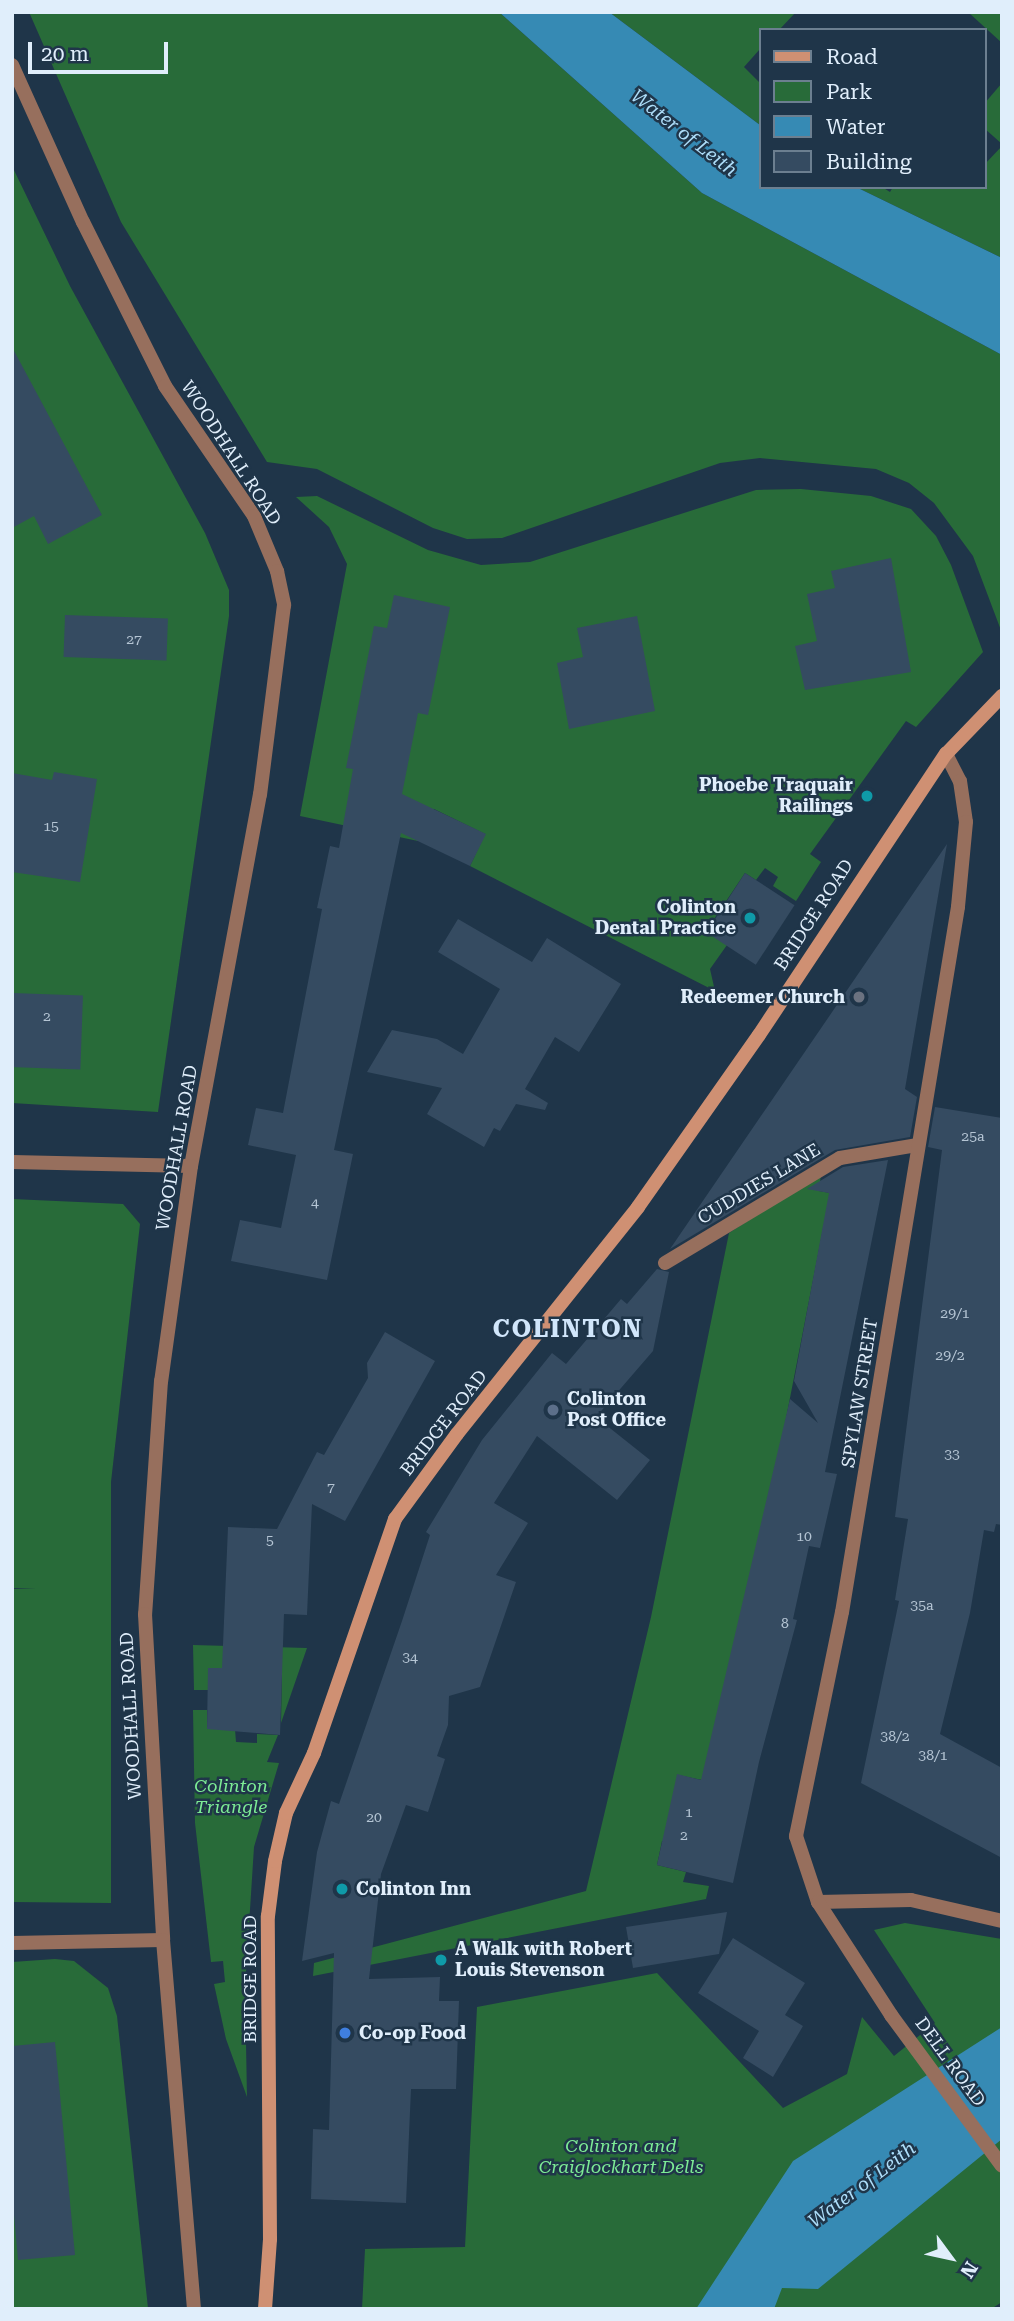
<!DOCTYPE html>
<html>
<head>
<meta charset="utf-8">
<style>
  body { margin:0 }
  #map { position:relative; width:1014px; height:2321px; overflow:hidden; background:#1f3549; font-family:"Roboto Serif",serif }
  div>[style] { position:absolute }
  .green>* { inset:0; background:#286b39 }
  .water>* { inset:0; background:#368ab4 }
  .building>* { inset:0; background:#354b61; transform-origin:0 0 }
  .service>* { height:14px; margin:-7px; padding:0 7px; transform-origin:7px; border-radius:7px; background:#976f5d }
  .minor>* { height:14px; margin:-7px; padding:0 7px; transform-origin:7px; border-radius:7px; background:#976f5d }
  .tertiary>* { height:14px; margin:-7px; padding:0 7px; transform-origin:7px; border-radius:7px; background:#976f5d }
  .secondary>* { height:14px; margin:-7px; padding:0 7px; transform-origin:7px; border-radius:7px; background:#cf9073 }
  .dots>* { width:19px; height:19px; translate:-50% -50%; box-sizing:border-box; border:4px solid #1f3549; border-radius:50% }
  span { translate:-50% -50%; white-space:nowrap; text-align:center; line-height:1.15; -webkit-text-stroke:5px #1f3549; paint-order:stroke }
  .number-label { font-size:14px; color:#b5c5d4 }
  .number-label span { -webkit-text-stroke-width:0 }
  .street-label { font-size:18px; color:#e0eefb }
  .poi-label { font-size:18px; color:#e0eefb; font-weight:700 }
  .right { translate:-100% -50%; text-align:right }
  .left { translate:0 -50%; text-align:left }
  .park-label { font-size:18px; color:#7dec95; font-style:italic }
  .water-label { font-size:19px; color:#adddf9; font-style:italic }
  .district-label { font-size:24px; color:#d1e6fb; font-weight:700; letter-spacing:2px }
  .frame { position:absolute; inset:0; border:14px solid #e0eefb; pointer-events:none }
  .legend { position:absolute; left:759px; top:28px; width:228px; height:161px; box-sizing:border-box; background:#1f3549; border:2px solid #6c7f90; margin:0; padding:9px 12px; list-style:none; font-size:21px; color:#e0eefb }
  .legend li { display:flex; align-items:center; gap:14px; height:35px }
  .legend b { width:35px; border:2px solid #6c7f90 }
  .north { position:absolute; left:916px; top:2223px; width:70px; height:70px; -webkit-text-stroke:5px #1f3549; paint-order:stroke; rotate:123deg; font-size:19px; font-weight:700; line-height:28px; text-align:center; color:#e0eefb }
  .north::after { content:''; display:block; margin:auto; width:24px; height:32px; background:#e0eefb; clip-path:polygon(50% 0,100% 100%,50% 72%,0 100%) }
  .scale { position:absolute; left:28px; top:42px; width:140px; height:32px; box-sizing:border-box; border:4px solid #e0eefb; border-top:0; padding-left:9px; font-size:21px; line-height:24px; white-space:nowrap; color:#e0eefb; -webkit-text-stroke:5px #1f3549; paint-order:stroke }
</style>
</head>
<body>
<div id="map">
  <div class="green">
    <i style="clip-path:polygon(29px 12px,499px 12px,702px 193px,1002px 355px,1002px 633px,973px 556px,934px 503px,909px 483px,876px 469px,760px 458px,720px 463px,502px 538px,467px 539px,433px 528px,317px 469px,267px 462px,121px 222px)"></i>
    <i style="clip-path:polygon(609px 12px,796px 12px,779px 30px,760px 30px,760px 49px,744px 67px,760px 83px,760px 125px)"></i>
    <i style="clip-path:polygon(968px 12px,1002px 12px,1002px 43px)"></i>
    <i style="clip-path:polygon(1002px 83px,1002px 144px,984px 128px,984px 104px)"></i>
    <i style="clip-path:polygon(1002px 146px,1002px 258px,856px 187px,882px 187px,890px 192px,893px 187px,984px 187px,984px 165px)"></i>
    <i style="clip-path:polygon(12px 166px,70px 286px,205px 533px,229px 590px,229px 616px,158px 1112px,12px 1103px)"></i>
    <i style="clip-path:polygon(801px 489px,871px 496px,911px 509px,936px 536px,951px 565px,983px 652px,916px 727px,906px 721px,810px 854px,821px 862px,796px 901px,773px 886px,778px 877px,765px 868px,756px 880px,745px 873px,706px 931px,727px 945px,710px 969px,715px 991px,470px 866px,485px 834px,434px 809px,418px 841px,300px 816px,347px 564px,329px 527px,296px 497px,317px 496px,428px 550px,481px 565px,530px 562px,756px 490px)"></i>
    <i style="clip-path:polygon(821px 1174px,819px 1191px,830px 1193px,782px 1439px,702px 1780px,678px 1775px,681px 1845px,662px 1841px,657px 1865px,686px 1872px,683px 1882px,709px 1886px,706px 1899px,313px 1976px,314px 1963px,586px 1891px,651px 1617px,729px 1233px)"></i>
    <i style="clip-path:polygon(12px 1199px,123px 1204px,140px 1224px,111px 1482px,111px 1903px,12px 1902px,12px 1589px,36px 1588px,12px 1588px)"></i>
    <i style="clip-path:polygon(193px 1645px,307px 1648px,281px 1723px,282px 1670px,209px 1668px,208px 1690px,194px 1690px)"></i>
    <i style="clip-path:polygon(193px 1710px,207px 1710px,207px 1729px,235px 1729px,236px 1742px,257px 1743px,257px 1734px,278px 1735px,267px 1762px,279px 1763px,254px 1847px,245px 1988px,247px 2097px,226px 2039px,214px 1984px,225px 1982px,223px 1961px,211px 1962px,195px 1823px)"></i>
    <i style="clip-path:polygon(905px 1923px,1002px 1939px,1002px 2302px,991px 2309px,362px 2309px,365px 2249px,465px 2247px,477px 2007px,657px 1973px,783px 2108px,847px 2074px,862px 2017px,894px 2056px,935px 2023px,874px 1930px)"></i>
    <i style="clip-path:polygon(55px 1959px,74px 1961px,108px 1988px,117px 2016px,148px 2308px,144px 2309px,12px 2309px,12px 1962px)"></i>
  </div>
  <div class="water">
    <i style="clip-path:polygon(499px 12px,609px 12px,760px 125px,760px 187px,856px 187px,1002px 258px,1002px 355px,702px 193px)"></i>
    <i style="clip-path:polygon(1002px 2027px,1002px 2139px,818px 2289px,782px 2288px,774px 2309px,696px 2309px,793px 2161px)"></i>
  </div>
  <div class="building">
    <i style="clip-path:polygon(12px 347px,102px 515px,48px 544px,34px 516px,12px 528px)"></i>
    <i style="clip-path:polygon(891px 558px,911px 672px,805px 690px,795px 646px,817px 641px,807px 594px,835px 588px,831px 571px)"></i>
    <i style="clip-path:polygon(394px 595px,450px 607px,428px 715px,418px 713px,402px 794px,486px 834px,470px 866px,401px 833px,334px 1150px,353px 1154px,327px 1280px,231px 1261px,240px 1220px,281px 1228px,296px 1155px,248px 1145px,256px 1108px,283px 1113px,322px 909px,317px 908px,324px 875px,330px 846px,339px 848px,353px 769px,346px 768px,374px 626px,387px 628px)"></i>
    <i style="left:65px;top:615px;width:103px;height:42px;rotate:2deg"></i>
    <i style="clip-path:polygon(637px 616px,655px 711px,569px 729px,557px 663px,583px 657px,577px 628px)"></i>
    <i style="clip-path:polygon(54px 772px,97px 779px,80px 882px,12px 872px,12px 773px,52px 780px)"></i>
    <i style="clip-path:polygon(947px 844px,905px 1089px,917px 1097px,910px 1137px,835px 1150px,670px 1249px)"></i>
    <i style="left:745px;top:873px;width:59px;height:71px;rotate:33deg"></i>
    <i style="clip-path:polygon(458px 919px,532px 962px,547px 938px,621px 984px,579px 1052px,555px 1037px,525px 1089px,548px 1103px,545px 1110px,516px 1104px,500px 1131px,494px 1128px,484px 1147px,427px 1114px,442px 1088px,367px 1072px,392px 1030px,437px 1039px,463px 1054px,500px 989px,438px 952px)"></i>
    <i style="left:12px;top:993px;width:71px;height:74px;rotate:2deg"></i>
    <i style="clip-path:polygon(935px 1107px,1002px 1118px,1002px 1525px,996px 1524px,994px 1532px,984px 1530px,970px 1613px,940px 1734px,1002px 1768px,1002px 1858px,861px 1783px,899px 1601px,895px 1600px,908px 1519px,895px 1517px,942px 1150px,928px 1147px)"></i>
    <i style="clip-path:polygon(888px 1160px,825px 1472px,837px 1474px,820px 1548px,809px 1546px,793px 1619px,797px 1620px,759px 1762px,733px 1883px,657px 1865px,677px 1774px,701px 1780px,790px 1399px,818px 1423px,794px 1381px,829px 1193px,807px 1189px,843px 1167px)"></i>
    <i style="clip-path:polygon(657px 1269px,669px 1272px,653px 1351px,596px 1417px,650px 1460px,617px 1500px,537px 1436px,494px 1503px,528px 1523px,496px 1575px,516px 1582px,480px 1687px,449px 1696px,448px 1725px,437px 1756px,445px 1759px,428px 1812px,406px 1805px,381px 1874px,369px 1979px,440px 1977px,439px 2001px,459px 2001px,456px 2089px,411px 2089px,406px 2203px,311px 2199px,313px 2129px,329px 2130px,334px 1953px,302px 1961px,317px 1852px,331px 1801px,339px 1804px,402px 1621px,430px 1535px,426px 1532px,482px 1440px,552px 1353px,566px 1364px,621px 1299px,627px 1304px)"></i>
    <i style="clip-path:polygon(385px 1332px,435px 1361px,345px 1521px,312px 1504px,307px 1615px,284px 1614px,280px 1735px,207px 1729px,208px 1668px,222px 1668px,228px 1527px,277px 1529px,317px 1452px,324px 1455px,368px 1378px,367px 1363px)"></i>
    <i style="clip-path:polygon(727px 1912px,719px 1954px,633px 1968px,626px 1927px)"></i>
    <i style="clip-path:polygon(733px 1938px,805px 1983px,785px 2015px,803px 2026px,773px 2077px,743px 2058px,759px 2031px,698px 1993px)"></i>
    <i style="clip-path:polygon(55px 2042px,75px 2255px,18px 2260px,12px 2192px,12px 2046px)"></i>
  </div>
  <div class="service">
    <i style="left:665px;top:1263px;width:204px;rotate:-31deg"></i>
    <i style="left:840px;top:1158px;width:79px;rotate:-9.5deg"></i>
    <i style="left:818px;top:1902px;width:93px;rotate:-1.2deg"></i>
    <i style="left:911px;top:1900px;width:93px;rotate:13deg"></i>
  </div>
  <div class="minor">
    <i style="left:946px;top:754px;width:30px;rotate:63deg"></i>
    <i style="left:960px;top:781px;width:41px;rotate:81.7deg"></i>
    <i style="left:966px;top:822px;width:85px;rotate:95.4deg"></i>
    <i style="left:958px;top:907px;width:714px;rotate:99.34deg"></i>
    <i style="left:842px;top:1612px;width:229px;rotate:101.6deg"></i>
    <i style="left:796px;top:1836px;width:70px;rotate:71.6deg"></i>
    <i style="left:818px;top:1902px;width:135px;rotate:57.1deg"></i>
    <i style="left:891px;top:2015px;width:187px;rotate:53.7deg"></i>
    <i style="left:12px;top:1162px;width:179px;rotate:1.3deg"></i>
    <i style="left:12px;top:1943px;width:151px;rotate:-1.1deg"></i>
  </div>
  <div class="tertiary">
    <i style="left:12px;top:65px;width:172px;rotate:65.7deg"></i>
    <i style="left:83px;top:222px;width:183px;rotate:63.4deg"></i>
    <i style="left:165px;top:386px;width:158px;rotate:55.6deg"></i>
    <i style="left:254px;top:516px;width:60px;rotate:67.3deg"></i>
    <i style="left:277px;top:571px;width:35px;rotate:78deg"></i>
    <i style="left:284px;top:605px;width:191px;rotate:97.2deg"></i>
    <i style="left:260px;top:794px;width:378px;rotate:100.5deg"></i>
    <i style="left:191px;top:1166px;width:217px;rotate:97.9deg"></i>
    <i style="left:161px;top:1381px;width:234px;rotate:93.9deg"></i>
    <i style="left:145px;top:1614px;width:326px;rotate:86.8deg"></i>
    <i style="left:163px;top:1940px;width:370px;rotate:85.2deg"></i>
  </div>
  <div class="secondary">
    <i style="left:265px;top:2309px;width:70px;rotate:-85.9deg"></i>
    <i style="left:270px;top:2239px;width:323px;rotate:-90.4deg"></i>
    <i style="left:268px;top:1916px;width:55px;rotate:-82.7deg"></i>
    <i style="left:275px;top:1861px;width:49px;rotate:-77.1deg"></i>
    <i style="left:286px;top:1813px;width:66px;rotate:-65deg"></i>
    <i style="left:314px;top:1753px;width:248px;rotate:-70.9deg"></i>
    <i style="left:395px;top:1519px;width:105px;rotate:-53.9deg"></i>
    <i style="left:457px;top:1434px;width:290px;rotate:-51.4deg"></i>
    <i style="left:638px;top:1207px;width:210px;rotate:-54.9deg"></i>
    <i style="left:759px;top:1035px;width:338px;rotate:-56.4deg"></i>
    <i style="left:946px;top:754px;width:81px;rotate:-46deg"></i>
  </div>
  <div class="dots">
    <i style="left:867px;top:796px;background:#0f9aa8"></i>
    <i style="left:750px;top:918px;background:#0f9aa8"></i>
    <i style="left:859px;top:997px;background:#6b7280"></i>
    <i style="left:553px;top:1410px;background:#5c6f8a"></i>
    <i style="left:342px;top:1889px;background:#0f9aa8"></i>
    <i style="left:441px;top:1960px;background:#0f9aa8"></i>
    <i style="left:345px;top:2033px;background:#3f7fe0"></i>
  </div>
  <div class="number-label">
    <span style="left:134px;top:639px">27</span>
    <span style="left:51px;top:826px">15</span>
    <span style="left:47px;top:1016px">2</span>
    <span style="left:973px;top:1136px">25a</span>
    <span style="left:315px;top:1202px">4</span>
    <span style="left:955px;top:1313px">29/1</span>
    <span style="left:950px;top:1355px">29/2</span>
    <span style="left:952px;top:1454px">33</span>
    <span style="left:331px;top:1487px">7</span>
    <span style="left:804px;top:1536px">10</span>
    <span style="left:270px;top:1540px">5</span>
    <span style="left:922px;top:1605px">35a</span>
    <span style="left:785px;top:1623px">8</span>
    <span style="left:410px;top:1657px">34</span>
    <span style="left:895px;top:1736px">38/2</span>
    <span style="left:933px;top:1755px">38/1</span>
    <span style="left:689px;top:1812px">1</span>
    <span style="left:374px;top:1817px">20</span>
    <span style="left:684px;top:1835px">2</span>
  </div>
  <div class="street-label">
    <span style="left:231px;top:453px;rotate:57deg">WOODHALL ROAD</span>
    <span style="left:814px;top:915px;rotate:-57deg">BRIDGE ROAD</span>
    <span style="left:177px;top:1148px;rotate:-80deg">WOODHALL ROAD</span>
    <span style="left:759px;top:1184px;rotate:-31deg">CUDDIES LANE</span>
    <span style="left:860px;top:1393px;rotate:-81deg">SPYLAW STREET</span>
    <span style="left:444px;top:1423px;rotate:-52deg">BRIDGE ROAD</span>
    <span style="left:131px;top:1716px;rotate:-93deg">WOODHALL ROAD</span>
    <span style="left:250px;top:1979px;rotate:-90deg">BRIDGE ROAD</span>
    <span style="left:950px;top:2062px;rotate:54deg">DELL ROAD</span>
  </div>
  <div class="poi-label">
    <span class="right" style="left:853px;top:796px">Phoebe Traquair<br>Railings</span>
    <span class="right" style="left:736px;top:918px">Colinton<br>Dental Practice</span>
    <span class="right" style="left:845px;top:997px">Redeemer Church</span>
    <span class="left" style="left:567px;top:1410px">Colinton<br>Post Office</span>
    <span class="left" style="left:356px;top:1889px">Colinton Inn</span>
    <span class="left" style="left:455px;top:1960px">A Walk with Robert<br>Louis Stevenson</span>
    <span class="left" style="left:359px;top:2033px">Co-op Food</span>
  </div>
  <div class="park-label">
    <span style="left:231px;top:1797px">Colinton<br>Triangle</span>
    <span style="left:621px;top:2157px">Colinton and<br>Craiglockhart Dells</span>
  </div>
  <div class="water-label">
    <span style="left:684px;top:133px;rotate:38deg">Water of Leith</span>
    <span style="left:862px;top:2185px;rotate:-37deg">Water of Leith</span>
  </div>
  <div class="district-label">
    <span style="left:568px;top:1330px">COLINTON</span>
  </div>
  <div class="frame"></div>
  <ul class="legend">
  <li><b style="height:9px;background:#cf9073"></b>Road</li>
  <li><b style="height:19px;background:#286b39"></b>Park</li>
  <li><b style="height:19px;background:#368ab4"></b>Water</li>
  <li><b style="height:19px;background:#354b61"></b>Building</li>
  </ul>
  <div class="north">N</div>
  <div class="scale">20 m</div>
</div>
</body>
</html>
